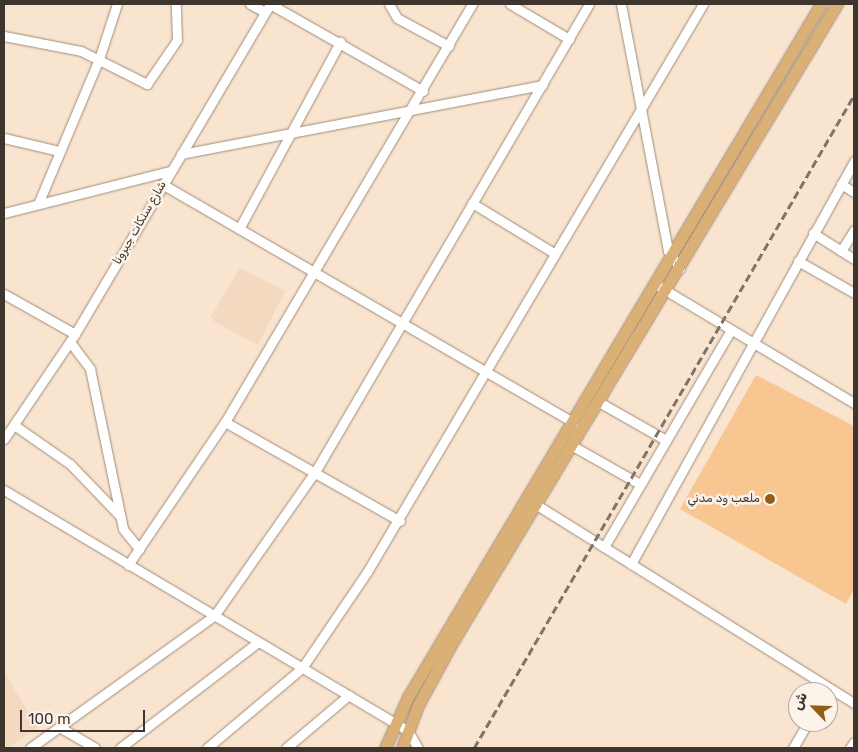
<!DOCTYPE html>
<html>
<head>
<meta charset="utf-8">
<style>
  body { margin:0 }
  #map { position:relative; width:858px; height:752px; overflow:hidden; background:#f9e4d0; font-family:Rubik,Cairo,sans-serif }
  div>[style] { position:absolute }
  .built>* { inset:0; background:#f3d9bf }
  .green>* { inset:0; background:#f8c691 }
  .roads { filter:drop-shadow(0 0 1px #9f8c79) drop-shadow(0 0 1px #9f8c79) }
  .minor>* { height:9px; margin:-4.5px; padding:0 4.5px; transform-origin:4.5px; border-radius:4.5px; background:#fff }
  .major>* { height:11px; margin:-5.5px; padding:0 5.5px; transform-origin:5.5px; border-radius:5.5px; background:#dab076 }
  .rail>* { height:2.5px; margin-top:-1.25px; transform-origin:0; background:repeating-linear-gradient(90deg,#807367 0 8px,transparent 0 12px) }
  .dots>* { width:14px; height:14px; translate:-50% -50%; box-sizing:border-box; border:2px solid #fcf4eb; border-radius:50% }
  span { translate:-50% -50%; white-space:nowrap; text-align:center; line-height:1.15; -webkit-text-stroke:5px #fcf4eb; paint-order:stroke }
  .street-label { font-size:12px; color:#3e362e }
  .poi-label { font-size:12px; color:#3e362e }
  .right { translate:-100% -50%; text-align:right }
  .frame { position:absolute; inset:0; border:5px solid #3e362e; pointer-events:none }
  .north { position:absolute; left:788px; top:682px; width:50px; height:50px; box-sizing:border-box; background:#fcf4eb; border:1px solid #b0a89f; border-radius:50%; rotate:294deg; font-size:14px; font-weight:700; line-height:20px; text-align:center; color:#3e362e }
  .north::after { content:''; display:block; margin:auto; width:18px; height:22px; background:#945e15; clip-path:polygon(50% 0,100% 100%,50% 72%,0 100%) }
  .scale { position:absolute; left:20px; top:710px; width:125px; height:22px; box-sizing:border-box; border:2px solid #3e362e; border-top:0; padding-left:6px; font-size:15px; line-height:18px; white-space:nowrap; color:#3e362e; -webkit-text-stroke:4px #fcf4eb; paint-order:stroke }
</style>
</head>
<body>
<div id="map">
  <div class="built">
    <i style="clip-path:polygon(240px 268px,285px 291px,258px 345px,215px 322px,211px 316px)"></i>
    <i style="clip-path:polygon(4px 672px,38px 728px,7px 748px,4px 748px)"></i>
  </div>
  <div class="green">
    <i style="clip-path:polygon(756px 375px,854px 426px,854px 589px,846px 604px,680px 509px)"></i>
  </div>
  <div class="roads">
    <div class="minor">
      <i style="left:250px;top:4px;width:17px;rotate:28deg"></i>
      <i style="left:270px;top:4px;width:176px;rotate:29.6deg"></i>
      <i style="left:389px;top:4px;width:16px;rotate:60deg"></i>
      <i style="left:397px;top:18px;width:59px;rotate:28.3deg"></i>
      <i style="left:510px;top:4px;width:69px;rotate:30.7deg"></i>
      <i style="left:621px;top:4px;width:251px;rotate:79.2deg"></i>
      <i style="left:668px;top:251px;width:21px;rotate:55deg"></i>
      <i style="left:4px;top:36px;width:78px;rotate:11deg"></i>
      <i style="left:81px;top:51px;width:74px;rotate:26.6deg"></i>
      <i style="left:147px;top:84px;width:53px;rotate:-55.7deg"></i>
      <i style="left:177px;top:40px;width:36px;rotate:-92deg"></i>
      <i style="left:4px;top:138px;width:57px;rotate:13.3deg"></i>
      <i style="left:181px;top:154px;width:368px;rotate:-10.8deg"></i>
      <i style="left:162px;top:184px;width:476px;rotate:30.1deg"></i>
      <i style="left:841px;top:184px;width:15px;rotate:32deg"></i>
      <i style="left:472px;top:203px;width:96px;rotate:31.4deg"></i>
      <i style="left:38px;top:204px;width:157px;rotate:-67.2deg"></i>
      <i style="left:99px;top:59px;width:58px;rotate:-71.9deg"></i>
      <i style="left:4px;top:213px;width:171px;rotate:-14.2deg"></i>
      <i style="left:239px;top:229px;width:213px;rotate:-61.6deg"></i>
      <i style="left:813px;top:233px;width:49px;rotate:32.4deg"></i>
      <i style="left:841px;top:251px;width:25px;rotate:-58deg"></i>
      <i style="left:798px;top:261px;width:64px;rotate:29.7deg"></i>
      <i style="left:655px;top:284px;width:232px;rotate:30.9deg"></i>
      <i style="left:4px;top:294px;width:81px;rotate:29.4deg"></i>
      <i style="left:70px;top:342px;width:34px;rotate:53deg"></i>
      <i style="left:90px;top:369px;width:163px;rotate:78.3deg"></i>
      <i style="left:123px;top:529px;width:26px;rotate:51deg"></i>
      <i style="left:597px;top:401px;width:77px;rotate:29.6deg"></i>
      <i style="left:225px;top:422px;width:201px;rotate:29.5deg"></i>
      <i style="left:14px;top:425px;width:68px;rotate:34.9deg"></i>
      <i style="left:70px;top:464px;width:71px;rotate:46.1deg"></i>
      <i style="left:4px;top:439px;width:127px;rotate:-55.9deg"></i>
      <i style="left:75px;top:334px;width:383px;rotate:-59.4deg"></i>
      <i style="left:571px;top:445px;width:77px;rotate:29.6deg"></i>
      <i style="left:4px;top:490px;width:470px;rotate:30.8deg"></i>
      <i style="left:408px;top:731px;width:20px;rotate:60deg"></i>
      <i style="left:532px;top:502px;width:380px;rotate:32deg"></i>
      <i style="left:604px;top:547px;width:250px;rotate:-59.7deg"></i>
      <i style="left:631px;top:564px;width:461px;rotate:-61deg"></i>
      <i style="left:128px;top:565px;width:173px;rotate:-55.9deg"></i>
      <i style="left:225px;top:422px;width:486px;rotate:-59.4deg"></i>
      <i style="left:61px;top:728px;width:39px;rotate:30deg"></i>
      <i style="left:30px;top:748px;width:226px;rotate:-35.7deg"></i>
      <i style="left:214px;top:616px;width:176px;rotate:-55deg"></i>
      <i style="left:315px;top:472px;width:542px;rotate:-59.65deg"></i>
      <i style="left:120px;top:748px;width:174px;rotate:-37.5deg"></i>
      <i style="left:207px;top:748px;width:124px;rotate:-40.1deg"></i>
      <i style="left:302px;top:668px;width:116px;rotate:-55.9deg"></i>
      <i style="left:367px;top:572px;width:660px;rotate:-59.39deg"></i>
      <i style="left:286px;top:748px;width:82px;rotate:-40.1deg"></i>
      <i style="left:793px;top:748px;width:30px;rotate:-60deg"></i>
      <i style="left:850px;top:748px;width:7px;rotate:-56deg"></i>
    </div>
    <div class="major">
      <i style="left:385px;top:748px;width:56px;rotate:-65.7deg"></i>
      <i style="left:408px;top:697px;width:807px;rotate:-59.21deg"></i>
      <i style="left:402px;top:748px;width:46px;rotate:-69.6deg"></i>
      <i style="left:418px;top:705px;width:73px;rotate:-61.3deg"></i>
      <i style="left:453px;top:641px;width:744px;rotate:-58.92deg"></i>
    </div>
  </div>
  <div class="rail">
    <i style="left:474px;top:748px;width:756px;rotate:-59.8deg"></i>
  </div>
  <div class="dots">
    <i style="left:770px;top:499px;background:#945e15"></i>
  </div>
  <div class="street-label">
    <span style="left:140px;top:223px;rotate:-60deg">شارع سنكات جبرونا</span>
  </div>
  <div class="poi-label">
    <span class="right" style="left:760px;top:499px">ملعب ود مدني</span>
  </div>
  <div class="frame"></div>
  <div class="north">ش</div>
  <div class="scale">100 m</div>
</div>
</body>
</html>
